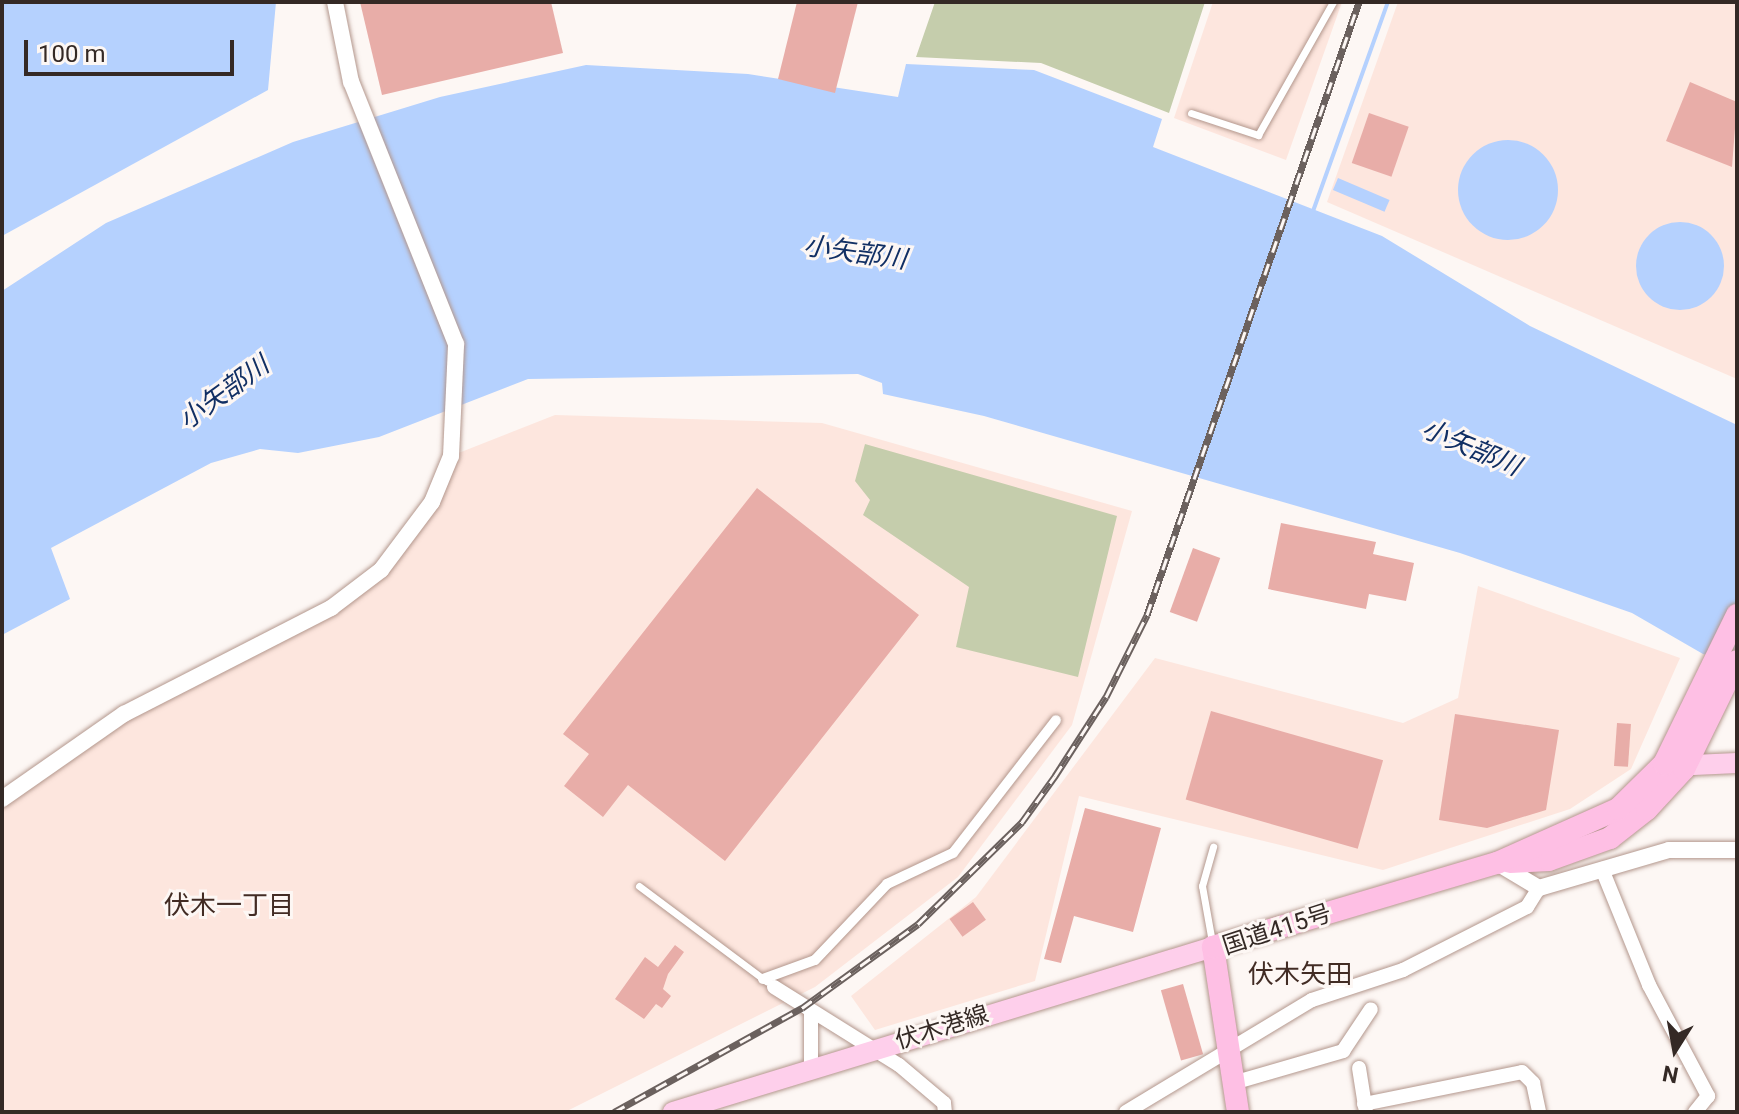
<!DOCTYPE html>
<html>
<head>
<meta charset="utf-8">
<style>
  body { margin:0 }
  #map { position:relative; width:1739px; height:1114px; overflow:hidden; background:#fdf7f4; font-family:Roboto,"Noto Sans JP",sans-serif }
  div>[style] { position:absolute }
  .built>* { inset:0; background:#fde6de }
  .green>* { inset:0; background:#c5cdac }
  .water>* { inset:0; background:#b5d1fe; transform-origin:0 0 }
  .round { border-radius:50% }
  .stream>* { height:4px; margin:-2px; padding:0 2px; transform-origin:2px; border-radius:2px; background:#b5d1fe }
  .building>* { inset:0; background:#e8ada8; transform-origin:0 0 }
  .roads { filter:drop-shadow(0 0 2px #b3978d) drop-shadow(0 0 2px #b3978d) }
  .service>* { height:7px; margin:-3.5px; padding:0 3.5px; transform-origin:3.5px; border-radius:3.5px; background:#fff }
  .pedestrian>* { height:10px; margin:-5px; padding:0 5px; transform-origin:5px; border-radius:5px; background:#fff }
  .minor>* { height:14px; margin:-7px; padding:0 7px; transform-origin:7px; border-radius:7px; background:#fff }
  .tertiary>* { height:16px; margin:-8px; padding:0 8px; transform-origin:8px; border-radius:8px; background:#fff }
  .primary>* { height:20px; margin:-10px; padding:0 10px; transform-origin:10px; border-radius:10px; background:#fecfeb }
  .trunk>* { height:22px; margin:-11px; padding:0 11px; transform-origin:11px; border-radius:11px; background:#febfe4 }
  .rail>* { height:7px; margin-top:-3.5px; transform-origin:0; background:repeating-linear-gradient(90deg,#fdf7f4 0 12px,#6b615e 0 24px); box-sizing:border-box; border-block:2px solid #6b615e }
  span { translate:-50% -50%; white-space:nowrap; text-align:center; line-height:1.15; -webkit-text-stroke:6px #fdf7f4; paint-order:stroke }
  .street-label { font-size:24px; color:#342925 }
  .water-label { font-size:26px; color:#112f64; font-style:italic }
  .neighbourhood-label { font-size:26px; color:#422c24 }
  .frame { position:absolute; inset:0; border:4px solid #342925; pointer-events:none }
  .north { position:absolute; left:1635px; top:1010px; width:80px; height:80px; -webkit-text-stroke:6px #fdf7f4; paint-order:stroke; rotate:191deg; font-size:22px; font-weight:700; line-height:32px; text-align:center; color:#342925 }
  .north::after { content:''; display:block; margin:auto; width:28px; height:36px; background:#342925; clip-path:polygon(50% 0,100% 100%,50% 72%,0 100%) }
  .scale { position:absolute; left:24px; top:40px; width:210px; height:36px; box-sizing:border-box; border:4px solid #342925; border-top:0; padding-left:10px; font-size:24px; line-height:28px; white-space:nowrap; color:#342925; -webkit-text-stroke:6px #fdf7f4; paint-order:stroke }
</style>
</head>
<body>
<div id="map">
  <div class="built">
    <i style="clip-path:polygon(1213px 2px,1342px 2px,1286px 160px,1174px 118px)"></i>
    <i style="clip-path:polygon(1398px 2px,1737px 2px,1737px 379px,1327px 202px)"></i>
    <i style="clip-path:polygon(555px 415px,822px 423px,1132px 511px,1072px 725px,958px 877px,815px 987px,565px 1112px,2px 1112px,2px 799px,124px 714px,331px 608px,381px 570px,451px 456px)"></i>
    <i style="clip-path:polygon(1478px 586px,1680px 658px,1631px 769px,1570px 809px,1383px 870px,1079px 796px,1035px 981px,875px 1030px,851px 996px,976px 897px,1155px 658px,1403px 723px,1458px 698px)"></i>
  </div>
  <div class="green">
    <i style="clip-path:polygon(935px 2px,1205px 2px,1169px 113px,1041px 63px,916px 57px)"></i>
    <i style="clip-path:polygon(865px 444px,1117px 516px,1078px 677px,956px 647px,969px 587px,863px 515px,870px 500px,855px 481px)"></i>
  </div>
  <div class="water">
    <i style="clip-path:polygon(2px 2px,276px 2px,268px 90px,2px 236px)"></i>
    <i style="clip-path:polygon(906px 64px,1034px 70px,1162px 119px,1153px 147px,1382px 236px,1530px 326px,1737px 425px,1737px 662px,1703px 654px,1632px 613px,1460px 553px,984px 416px,883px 394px,882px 383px,858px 374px,528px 379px,379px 437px,298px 453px,260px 449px,211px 463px,51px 548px,70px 599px,2px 635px,2px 291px,106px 223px,293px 142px,440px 97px,586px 65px,748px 74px,898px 97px)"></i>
    <i class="round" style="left:1458px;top:140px;width:100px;height:100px"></i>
    <i style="left:1338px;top:178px;width:56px;height:13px;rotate:23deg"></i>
    <i class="round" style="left:1636px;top:222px;width:88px;height:88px"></i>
  </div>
  <div class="stream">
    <i style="left:1312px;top:214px;width:225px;rotate:-70.3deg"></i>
  </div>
  <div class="building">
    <i style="clip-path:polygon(360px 2px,551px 2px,563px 53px,382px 95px)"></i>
    <i style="clip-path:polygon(797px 2px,858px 2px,835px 93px,778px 79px)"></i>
    <i style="clip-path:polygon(1690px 82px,1737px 102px,1732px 167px,1666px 141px)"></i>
    <i style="left:1369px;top:113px;width:42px;height:53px;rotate:19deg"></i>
    <i style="clip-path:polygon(757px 488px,919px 615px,725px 861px,628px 785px,603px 817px,564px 786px,589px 754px,563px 734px)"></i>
    <i style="clip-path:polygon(1281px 523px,1376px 542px,1373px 554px,1414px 563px,1406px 601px,1369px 594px,1366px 609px,1268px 589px)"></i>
    <i style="left:1193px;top:548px;width:29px;height:68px;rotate:20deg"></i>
    <i style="left:1211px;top:711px;width:179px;height:92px;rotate:16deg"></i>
    <i style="clip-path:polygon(1455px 714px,1559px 730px,1546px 810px,1487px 828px,1439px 820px)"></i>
    <i style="left:1617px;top:723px;width:14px;height:43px;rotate:4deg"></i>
    <i style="clip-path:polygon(1085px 808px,1161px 828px,1133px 932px,1074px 916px,1061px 963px,1044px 959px)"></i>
    <i style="left:973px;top:902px;width:22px;height:29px;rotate:54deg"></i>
    <i style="clip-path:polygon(675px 945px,684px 952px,668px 974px,663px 989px,671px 996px,662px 1008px,656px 1004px,644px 1019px,615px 999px,645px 957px,658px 967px)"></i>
    <i style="left:1183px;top:984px;width:73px;height:23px;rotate:74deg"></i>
  </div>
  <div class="roads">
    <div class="service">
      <i style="left:1191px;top:113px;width:71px;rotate:18.2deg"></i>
      <i style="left:1258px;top:135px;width:153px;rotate:-60.6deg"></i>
      <i style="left:639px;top:886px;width:159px;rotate:36.8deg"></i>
      <i style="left:1212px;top:942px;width:57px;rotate:-100.1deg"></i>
      <i style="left:1202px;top:886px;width:41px;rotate:-74.2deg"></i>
    </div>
    <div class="pedestrian">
      <i style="left:763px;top:979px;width:55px;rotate:-20.1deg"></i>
      <i style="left:815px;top:960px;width:105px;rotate:-46.5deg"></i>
      <i style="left:887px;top:884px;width:73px;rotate:-25.2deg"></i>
      <i style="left:953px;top:853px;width:168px;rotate:-52.2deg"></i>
    </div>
    <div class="minor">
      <i style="left:1602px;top:869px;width:125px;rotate:67.9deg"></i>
      <i style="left:1649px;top:985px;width:126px;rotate:62deg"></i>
      <i style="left:1708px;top:1096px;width:21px;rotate:129deg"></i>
      <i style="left:774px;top:987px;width:147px;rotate:32deg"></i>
      <i style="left:899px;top:1065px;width:59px;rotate:40.2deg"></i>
      <i style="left:944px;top:1103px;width:9px;rotate:84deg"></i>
      <i style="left:811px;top:1014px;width:51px;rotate:90deg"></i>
      <i style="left:1359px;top:1068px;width:45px;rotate:81deg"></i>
      <i style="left:1233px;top:1083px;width:115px;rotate:-16.2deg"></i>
      <i style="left:1343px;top:1051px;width:50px;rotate:-56.3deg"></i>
      <i style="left:1364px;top:1104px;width:161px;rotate:-11.4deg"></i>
      <i style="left:1522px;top:1072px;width:16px;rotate:45deg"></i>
      <i style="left:1533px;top:1083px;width:30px;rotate:78deg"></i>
      <i style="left:1126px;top:1112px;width:217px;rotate:-31.1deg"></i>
      <i style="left:1312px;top:1000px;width:96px;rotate:-18.2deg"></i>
      <i style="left:1403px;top:970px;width:139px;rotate:-26.9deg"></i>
      <i style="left:1527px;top:907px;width:22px;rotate:-58deg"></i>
    </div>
    <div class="tertiary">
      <i style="left:2px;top:799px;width:149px;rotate:-34.9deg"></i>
      <i style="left:124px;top:714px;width:233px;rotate:-27.1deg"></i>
      <i style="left:331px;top:608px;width:63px;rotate:-37.2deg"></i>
      <i style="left:381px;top:570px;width:85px;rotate:-53.1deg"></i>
      <i style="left:432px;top:502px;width:50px;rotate:-67.6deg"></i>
      <i style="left:451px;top:456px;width:112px;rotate:-87.4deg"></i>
      <i style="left:456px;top:344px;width:282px;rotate:-111.8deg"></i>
      <i style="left:351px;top:82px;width:82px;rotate:-101.3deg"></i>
      <i style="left:1497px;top:863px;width:49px;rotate:30.8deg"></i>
      <i style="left:1539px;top:888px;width:135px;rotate:-16.3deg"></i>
      <i style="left:1669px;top:850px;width:68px"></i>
    </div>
    <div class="primary">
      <i style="left:1672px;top:766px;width:65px;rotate:-2.6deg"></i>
      <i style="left:673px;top:1112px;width:565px;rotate:-16.99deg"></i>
    </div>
    <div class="trunk">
      <i style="left:1510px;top:862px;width:39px;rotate:-3deg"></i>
      <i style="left:1549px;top:860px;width:65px;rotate:-19.8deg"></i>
      <i style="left:1610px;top:838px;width:47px;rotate:-38.1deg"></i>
      <i style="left:1647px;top:809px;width:54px;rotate:-47.2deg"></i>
      <i style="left:1684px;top:769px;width:120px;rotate:-63.9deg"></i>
      <i style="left:1238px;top:1112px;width:167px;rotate:-98.6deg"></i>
      <i style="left:1213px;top:947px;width:296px;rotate:-16.5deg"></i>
      <i style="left:1497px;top:863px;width:133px;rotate:-24.1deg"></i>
      <i style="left:1618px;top:809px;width:64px;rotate:-44.4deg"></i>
      <i style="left:1664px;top:764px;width:166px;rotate:-63.9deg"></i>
    </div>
  </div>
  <div class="rail">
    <i style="left:614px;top:1112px;width:215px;rotate:-29deg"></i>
    <i style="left:802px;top:1008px;width:143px;rotate:-35.9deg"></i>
    <i style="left:918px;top:924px;width:146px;rotate:-44.4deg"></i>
    <i style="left:1022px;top:822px;width:57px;rotate:-54.3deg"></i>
    <i style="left:1055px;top:776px;width:94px;rotate:-57.2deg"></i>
    <i style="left:1106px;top:697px;width:92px;rotate:-63.4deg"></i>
    <i style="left:1147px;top:615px;width:649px;rotate:-70.92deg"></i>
  </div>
  <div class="street-label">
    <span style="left:1277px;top:930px;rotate:-18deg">国道415号</span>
    <span style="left:942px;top:1028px;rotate:-17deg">伏木港線</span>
  </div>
  <div class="water-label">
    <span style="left:855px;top:253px;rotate:8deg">小矢部川</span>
    <span style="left:224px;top:393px;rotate:-36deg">小矢部川</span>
    <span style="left:1471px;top:448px;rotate:23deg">小矢部川</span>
  </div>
  <div class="neighbourhood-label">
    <span style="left:229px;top:906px">伏木一丁目</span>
    <span style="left:1300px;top:975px">伏木矢田</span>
  </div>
  <div class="frame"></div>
  <div class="north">N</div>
  <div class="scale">100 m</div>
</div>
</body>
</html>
